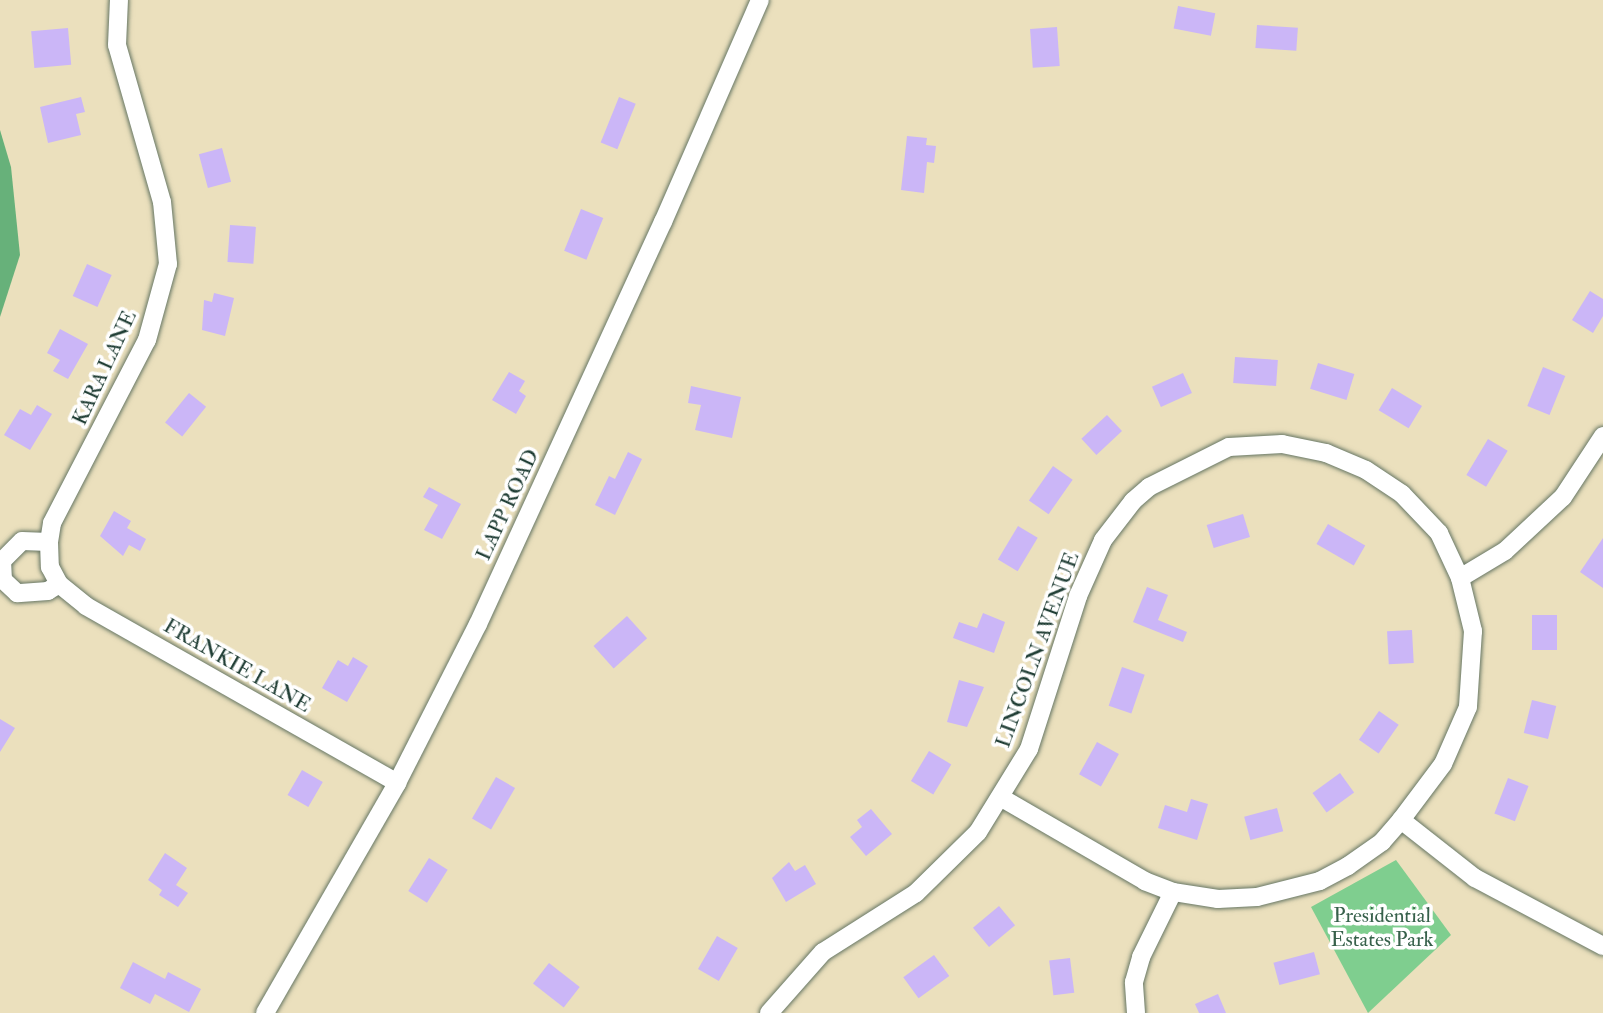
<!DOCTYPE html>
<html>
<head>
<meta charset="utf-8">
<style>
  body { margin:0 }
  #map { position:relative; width:1603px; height:1013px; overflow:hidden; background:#ebe0bd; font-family:"IM FELL Double Pica",serif }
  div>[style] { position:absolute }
  .green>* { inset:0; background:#7fce8f }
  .forest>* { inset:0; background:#67b17a }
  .building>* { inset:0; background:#cbb6f7; transform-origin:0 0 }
  .roads { filter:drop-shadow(0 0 2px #667664) drop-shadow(0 0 2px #667664) }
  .minor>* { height:18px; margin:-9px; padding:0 9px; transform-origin:9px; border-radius:9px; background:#fff }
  span { translate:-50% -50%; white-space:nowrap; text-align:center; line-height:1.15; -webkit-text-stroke:7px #fff; paint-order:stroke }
  .street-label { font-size:21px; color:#1f3d34 }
  .park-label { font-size:21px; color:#37614b }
</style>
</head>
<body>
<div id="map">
  <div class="green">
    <i style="clip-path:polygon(1396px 860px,1451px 935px,1368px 1013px,1311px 907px)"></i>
  </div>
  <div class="forest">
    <i style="clip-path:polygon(0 130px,11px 167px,20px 255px,0 317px)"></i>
  </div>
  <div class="building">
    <i style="left:1178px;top:6px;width:38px;height:23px;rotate:11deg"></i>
    <i style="left:1257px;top:25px;width:41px;height:23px;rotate:4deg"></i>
    <i style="left:1057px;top:27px;width:39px;height:27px;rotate:86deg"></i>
    <i style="left:68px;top:28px;width:37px;height:37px;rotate:85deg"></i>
    <i style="clip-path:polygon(81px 97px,85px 112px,76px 114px,81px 135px,48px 143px,40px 107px)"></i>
    <i style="left:619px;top:97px;width:18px;height:49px;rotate:22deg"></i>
    <i style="clip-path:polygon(907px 136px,927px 138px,926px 145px,936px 146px,934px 163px,927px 162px,924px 193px,901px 190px)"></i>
    <i style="left:222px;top:148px;width:35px;height:24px;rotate:75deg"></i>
    <i style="left:581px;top:209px;width:24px;height:45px;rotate:22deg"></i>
    <i style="left:230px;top:225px;width:26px;height:37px;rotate:4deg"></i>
    <i style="left:87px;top:264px;width:27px;height:35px;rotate:24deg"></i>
    <i style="clip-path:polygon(1590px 291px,1603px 299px,1603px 316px,1593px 333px,1572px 320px)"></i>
    <i style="clip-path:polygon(214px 293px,234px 298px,225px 336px,202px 330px,204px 300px,212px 302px)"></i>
    <i style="clip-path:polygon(60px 329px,88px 344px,68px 379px,53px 371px,60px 360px,47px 353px)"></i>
    <i style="left:1235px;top:357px;width:43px;height:26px;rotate:4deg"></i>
    <i style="left:1318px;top:363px;width:38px;height:27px;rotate:17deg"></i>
    <i style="left:1543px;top:367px;width:24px;height:42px;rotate:22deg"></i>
    <i style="clip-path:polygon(509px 372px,525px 381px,519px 391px,526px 396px,516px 414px,492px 400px)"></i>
    <i style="left:1183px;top:373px;width:22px;height:34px;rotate:66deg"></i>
    <i style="clip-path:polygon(691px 386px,741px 397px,732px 438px,695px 430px,701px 405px,688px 403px)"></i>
    <i style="left:1392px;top:388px;width:35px;height:26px;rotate:31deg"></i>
    <i style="left:189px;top:393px;width:22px;height:38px;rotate:39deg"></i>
    <i style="clip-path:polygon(37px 405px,52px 414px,30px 450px,4px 435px,20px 409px,31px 415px)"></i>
    <i style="left:1107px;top:415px;width:22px;height:35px;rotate:47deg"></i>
    <i style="left:1488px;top:439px;width:23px;height:42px;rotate:31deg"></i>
    <i style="clip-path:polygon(628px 452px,642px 459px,615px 515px,595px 505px,609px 476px,615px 479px)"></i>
    <i style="left:1053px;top:466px;width:24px;height:42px;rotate:35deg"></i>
    <i style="clip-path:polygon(429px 487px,461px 504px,442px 539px,424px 530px,438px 505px,423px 497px)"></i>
    <i style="clip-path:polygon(114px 511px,131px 521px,127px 528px,146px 539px,140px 551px,129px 545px,123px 556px,100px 536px)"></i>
    <i style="left:1243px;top:514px;width:24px;height:38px;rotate:73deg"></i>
    <i style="left:1328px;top:524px;width:43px;height:23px;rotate:30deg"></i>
    <i style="left:1018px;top:526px;width:23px;height:39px;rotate:31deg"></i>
    <i style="clip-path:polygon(1603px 538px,1603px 588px,1580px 572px)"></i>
    <i style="clip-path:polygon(1147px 587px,1168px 595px,1158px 620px,1187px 632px,1183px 642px,1133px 622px)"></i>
    <i style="clip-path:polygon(983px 613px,1005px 622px,994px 653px,953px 638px,959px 622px,977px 628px)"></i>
    <i style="left:1532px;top:615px;width:25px;height:35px"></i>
    <i style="left:627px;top:616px;width:30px;height:45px;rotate:48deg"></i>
    <i style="left:1412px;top:630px;width:33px;height:25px;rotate:87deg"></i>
    <i style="clip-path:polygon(353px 657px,368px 666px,347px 702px,322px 688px,338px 660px,348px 666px)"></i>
    <i style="left:1122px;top:667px;width:24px;height:41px;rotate:19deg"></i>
    <i style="clip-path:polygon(959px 680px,984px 687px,967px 727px,947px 722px)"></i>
    <i style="left:1532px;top:700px;width:25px;height:34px;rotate:14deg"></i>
    <i style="left:1379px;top:711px;width:24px;height:35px;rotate:35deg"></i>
    <i style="clip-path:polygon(0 719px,15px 728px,0 752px)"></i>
    <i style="left:1097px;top:742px;width:25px;height:37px;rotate:29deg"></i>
    <i style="left:929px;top:751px;width:26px;height:35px;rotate:31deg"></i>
    <i style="left:302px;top:770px;width:24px;height:29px;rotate:30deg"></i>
    <i style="left:1340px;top:773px;width:24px;height:34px;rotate:54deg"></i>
    <i style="left:496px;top:777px;width:22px;height:48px;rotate:30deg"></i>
    <i style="left:1508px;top:778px;width:22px;height:38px;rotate:21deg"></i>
    <i style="clip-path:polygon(1191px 799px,1208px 804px,1197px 840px,1158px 828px,1165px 805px,1187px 812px)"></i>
    <i style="left:1277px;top:808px;width:24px;height:34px;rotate:75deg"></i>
    <i style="clip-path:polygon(871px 809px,892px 834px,866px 856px,850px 837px,862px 827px,857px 820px)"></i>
    <i style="clip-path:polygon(165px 853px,187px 868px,176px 885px,188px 893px,178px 907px,159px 895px,162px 890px,148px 880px)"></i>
    <i style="left:429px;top:858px;width:22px;height:39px;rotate:32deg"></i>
    <i style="clip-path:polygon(789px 862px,795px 871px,805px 865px,816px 884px,786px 902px,772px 878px)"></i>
    <i style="left:999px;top:906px;width:25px;height:34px;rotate:50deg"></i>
    <i style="left:717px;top:936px;width:24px;height:38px;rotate:30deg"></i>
    <i style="left:1314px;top:952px;width:23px;height:42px;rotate:75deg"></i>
    <i style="left:934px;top:955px;width:26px;height:38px;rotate:54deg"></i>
    <i style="left:1070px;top:958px;width:35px;height:21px;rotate:83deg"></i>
    <i style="clip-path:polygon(133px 962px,165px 979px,168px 972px,201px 989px,189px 1012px,155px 994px,150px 1004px,120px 988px)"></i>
    <i style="left:549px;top:963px;width:39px;height:26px;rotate:38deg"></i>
    <i style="clip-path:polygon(1218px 994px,1226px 1013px,1199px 1013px,1195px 1004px)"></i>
  </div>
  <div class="roads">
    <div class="minor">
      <i style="left:22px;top:541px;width:27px;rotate:2deg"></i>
      <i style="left:49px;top:542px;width:25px;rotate:88deg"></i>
      <i style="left:50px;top:567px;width:19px;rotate:62deg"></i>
      <i style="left:59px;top:584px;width:13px;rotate:148deg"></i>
      <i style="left:48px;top:591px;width:31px;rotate:176deg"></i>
      <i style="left:17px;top:593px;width:19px;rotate:-137deg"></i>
      <i style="left:3px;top:580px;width:19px;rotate:-93deg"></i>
      <i style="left:2px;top:561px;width:28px;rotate:-45deg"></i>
      <i style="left:49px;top:542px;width:19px;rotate:-81deg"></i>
      <i style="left:52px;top:523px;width:206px;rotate:-62.6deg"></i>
      <i style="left:147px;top:340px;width:79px;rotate:-74.6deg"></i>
      <i style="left:168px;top:264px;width:62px;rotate:-95.5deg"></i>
      <i style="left:162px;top:202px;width:163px;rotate:-106deg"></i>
      <i style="left:117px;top:45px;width:45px;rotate:-87.5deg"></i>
      <i style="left:1460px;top:578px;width:52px;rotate:-31deg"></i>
      <i style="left:1505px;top:551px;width:79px;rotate:-43deg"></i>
      <i style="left:1563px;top:497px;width:73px;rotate:-56.7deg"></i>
      <i style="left:59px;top:584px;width:35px;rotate:39deg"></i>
      <i style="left:86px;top:606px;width:358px;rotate:29.6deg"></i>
      <i style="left:1401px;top:820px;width:94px;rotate:38.1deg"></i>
      <i style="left:1475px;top:878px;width:145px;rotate:28deg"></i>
      <i style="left:265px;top:1013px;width:265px;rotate:-60.1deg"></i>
      <i style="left:397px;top:783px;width:178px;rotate:-63deg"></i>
      <i style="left:478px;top:624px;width:443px;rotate:-65.3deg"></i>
      <i style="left:663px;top:222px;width:242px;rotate:-66.4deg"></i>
      <i style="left:769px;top:1013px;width:81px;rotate:-48.5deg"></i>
      <i style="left:823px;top:952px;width:110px;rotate:-32.4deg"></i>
      <i style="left:916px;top:893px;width:87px;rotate:-44.5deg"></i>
      <i style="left:978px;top:832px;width:97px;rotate:-58.4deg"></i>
      <i style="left:1029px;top:749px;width:161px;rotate:-72.2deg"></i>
      <i style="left:1078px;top:596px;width:61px;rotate:-65.9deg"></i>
      <i style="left:1103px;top:540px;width:49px;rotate:-52.4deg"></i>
      <i style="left:1133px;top:501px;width:21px;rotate:-41deg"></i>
      <i style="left:1149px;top:487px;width:89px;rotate:-26.6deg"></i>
      <i style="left:1229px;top:447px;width:53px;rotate:-3.2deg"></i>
      <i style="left:1282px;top:444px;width:45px;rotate:11.6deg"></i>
      <i style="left:1326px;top:453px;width:43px;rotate:23deg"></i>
      <i style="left:1366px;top:470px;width:43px;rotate:33.7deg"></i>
      <i style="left:1402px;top:494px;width:54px;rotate:46.5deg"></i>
      <i style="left:1439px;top:533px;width:50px;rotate:65deg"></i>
      <i style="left:1460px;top:578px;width:55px;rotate:76.2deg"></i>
      <i style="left:1473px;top:631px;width:76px;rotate:93.8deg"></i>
      <i style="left:1468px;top:707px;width:62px;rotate:113.7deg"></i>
      <i style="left:1443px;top:764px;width:70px;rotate:126.9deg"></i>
      <i style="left:1401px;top:820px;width:29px;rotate:131deg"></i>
      <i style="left:1382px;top:842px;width:42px;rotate:144.8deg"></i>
      <i style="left:1348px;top:866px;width:32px;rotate:152deg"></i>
      <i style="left:1320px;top:881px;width:65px;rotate:165.7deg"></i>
      <i style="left:1257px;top:897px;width:39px;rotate:177deg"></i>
      <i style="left:1218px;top:899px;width:46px;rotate:-171.2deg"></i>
      <i style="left:1173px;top:892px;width:30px;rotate:-159deg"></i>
      <i style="left:1145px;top:881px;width:165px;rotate:-149.9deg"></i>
      <i style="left:1136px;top:1013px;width:31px;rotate:-94deg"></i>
      <i style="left:1134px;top:982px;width:26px;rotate:-74deg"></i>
      <i style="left:1141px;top:957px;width:72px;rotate:-63.8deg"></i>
    </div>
  </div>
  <div class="street-label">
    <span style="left:105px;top:368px;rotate:-65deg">KARA LANE</span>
    <span style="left:508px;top:505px;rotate:-65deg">LAPP ROAD</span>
    <span style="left:1038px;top:650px;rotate:-70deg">LINCOLN AVENUE</span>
    <span style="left:237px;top:666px;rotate:30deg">FRANKIE LANE</span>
  </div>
  <div class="park-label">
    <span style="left:1382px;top:928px">Presidential<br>Estates Park</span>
  </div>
</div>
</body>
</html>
